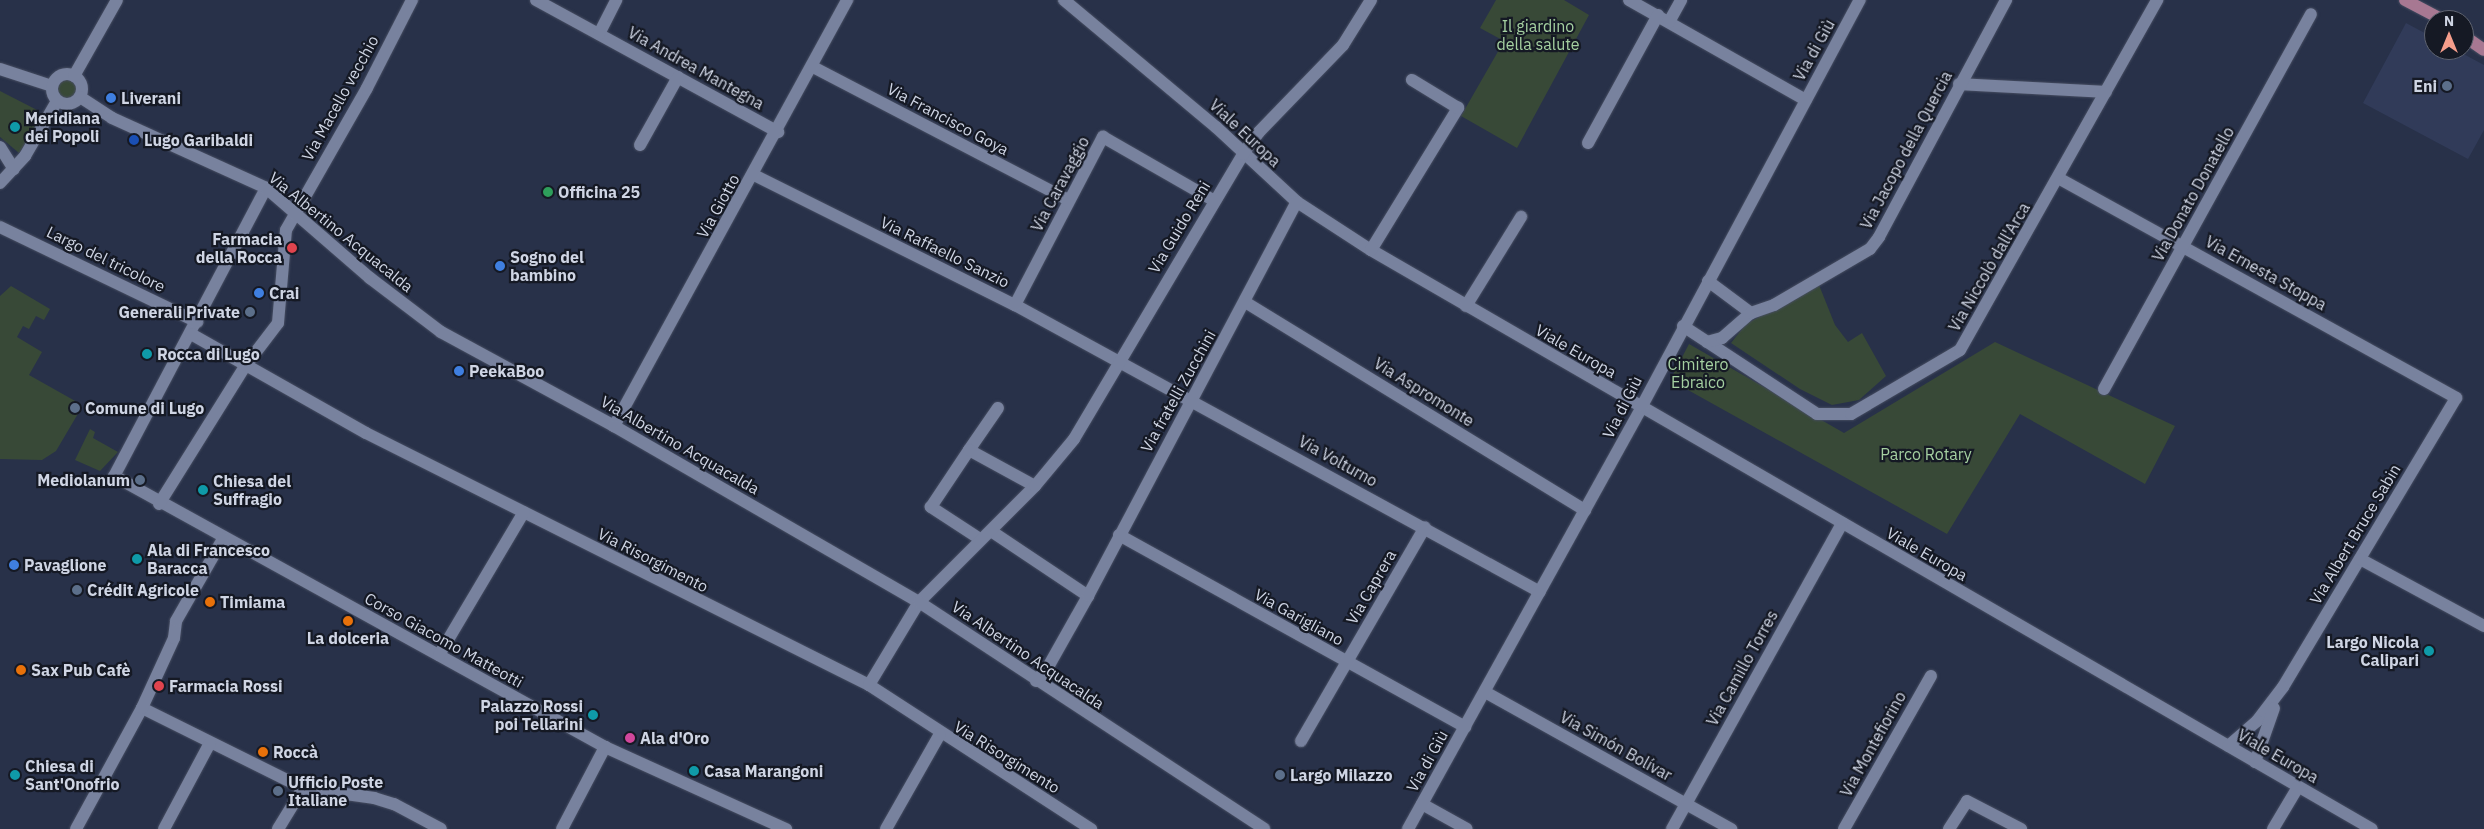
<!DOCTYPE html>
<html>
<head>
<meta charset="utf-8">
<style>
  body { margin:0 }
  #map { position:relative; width:2484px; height:829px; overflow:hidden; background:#283149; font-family:"IBM Plex Sans",sans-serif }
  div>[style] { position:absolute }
  .built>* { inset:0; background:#313b59 }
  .green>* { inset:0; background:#384937 }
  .round { border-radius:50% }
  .roads { filter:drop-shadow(0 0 1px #464d61) drop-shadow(0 0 1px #464d61) }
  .street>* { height:12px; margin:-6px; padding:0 6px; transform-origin:6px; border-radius:6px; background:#78829e }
  .secondary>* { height:12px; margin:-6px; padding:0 6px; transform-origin:6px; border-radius:6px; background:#78829e }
  .secondary>.ring { margin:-6px; padding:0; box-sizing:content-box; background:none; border:12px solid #78829e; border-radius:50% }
  .primary>* { height:12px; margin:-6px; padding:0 6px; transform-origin:6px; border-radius:6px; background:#a77892 }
  .dots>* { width:14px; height:14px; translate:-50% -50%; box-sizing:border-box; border:2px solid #151924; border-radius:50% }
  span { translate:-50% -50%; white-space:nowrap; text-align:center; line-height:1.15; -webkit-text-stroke:4.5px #151924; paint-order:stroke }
  .park-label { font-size:16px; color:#a5d0a1 }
  .street-label { font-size:16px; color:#cfd5e4 }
  .poi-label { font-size:16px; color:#cfd5e4; font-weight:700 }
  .right { translate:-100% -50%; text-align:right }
  .left { translate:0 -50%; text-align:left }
  .north { position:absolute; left:2424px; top:10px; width:50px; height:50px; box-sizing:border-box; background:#151924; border:1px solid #5f6471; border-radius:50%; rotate:0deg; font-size:14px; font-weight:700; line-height:20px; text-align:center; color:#cfd5e4 }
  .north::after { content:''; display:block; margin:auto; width:18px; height:22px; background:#f49d8b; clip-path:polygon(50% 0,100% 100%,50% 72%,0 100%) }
</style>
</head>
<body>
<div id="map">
  <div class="built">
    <i style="clip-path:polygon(2406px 23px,2434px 38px,2434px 50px,2456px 50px,2484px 65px,2484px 130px,2468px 159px,2363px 103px)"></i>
  </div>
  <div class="green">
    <i style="clip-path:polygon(1496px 0,1564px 0,1589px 15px,1517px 148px,1461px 116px,1504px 41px,1480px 28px)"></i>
    <i class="round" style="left:57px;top:79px;width:20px;height:20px"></i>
    <i style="clip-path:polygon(0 91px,39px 111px,34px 131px,19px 153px,0 137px)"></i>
    <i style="clip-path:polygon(1819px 285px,1835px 325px,1848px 342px,1862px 333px,1886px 376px,1859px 400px,1832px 405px,1800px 389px,1731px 343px,1746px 324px)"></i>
    <i style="clip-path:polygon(11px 286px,50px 309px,44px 320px,36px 316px,29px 329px,23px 326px,17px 337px,42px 352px,29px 375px,77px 402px,75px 410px,79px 412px,56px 451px,42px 460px,0 459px,0 296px)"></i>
    <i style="clip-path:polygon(1995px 342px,2175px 426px,2145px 484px,2020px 414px,1947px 534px,1670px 380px,1689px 344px,1844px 433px)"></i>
    <i style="clip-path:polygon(90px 429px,95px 432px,93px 438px,118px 452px,100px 471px,75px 460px)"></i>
  </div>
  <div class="roads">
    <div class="street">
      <i style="left:536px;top:0;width:276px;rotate:28.6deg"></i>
      <i style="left:1064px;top:0;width:198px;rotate:39.9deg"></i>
      <i style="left:1216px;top:127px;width:110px;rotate:42.8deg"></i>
      <i style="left:1297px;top:202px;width:88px;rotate:33deg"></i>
      <i style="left:1371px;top:250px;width:1156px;rotate:30.05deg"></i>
      <i style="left:1629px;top:0;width:203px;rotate:29.5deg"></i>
      <i style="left:1669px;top:22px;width:25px;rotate:-61deg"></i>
      <i style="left:599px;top:34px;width:38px;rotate:-63deg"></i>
      <i style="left:813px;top:67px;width:288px;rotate:27.5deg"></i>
      <i style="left:1959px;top:84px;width:147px;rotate:3.1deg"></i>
      <i style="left:1588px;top:143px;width:146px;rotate:-61.3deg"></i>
      <i style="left:640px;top:145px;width:78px;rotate:-60.8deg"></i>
      <i style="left:0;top:147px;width:26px;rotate:58deg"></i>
      <i style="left:754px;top:175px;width:292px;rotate:26.5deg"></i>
      <i style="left:1015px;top:305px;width:598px;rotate:28.66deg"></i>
      <i style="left:2058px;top:178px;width:455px;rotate:28.9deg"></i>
      <i style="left:2456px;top:398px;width:337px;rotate:120.9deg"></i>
      <i style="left:2283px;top:687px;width:43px;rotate:127.4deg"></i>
      <i style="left:2257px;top:721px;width:38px;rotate:139deg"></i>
      <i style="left:0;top:183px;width:37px;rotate:-47deg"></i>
      <i style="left:25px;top:156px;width:64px;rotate:-59.8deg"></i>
      <i style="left:266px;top:188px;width:326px;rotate:117.8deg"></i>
      <i style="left:114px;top:476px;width:561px;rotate:28.9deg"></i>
      <i style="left:605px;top:747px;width:199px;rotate:24.4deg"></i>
      <i style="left:0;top:227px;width:219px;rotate:25.7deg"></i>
      <i style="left:1371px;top:250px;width:167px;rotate:-58.5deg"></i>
      <i style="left:1458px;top:108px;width:54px;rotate:-148.7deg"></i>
      <i style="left:1708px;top:281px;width:54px;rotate:36.7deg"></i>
      <i style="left:1245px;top:302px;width:399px;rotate:31.5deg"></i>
      <i style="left:1015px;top:305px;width:190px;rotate:-62.4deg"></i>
      <i style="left:1103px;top:137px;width:127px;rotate:29.8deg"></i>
      <i style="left:1466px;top:306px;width:105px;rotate:-58.3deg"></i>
      <i style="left:1683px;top:326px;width:160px;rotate:33.3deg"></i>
      <i style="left:1817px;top:414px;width:34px"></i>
      <i style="left:1851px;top:414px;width:126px;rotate:-30.4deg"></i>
      <i style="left:1960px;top:350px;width:402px;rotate:-60.6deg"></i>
      <i style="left:191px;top:334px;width:201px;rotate:29.5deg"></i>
      <i style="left:366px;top:433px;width:563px;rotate:26.61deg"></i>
      <i style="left:869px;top:685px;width:265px;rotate:33deg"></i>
      <i style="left:1707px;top:342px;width:16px;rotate:-15deg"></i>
      <i style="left:1722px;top:338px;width:38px;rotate:-41deg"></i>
      <i style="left:1751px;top:313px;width:24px;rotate:-19deg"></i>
      <i style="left:1774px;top:305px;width:111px;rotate:-30.3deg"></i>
      <i style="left:1870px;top:249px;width:15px;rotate:-53deg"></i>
      <i style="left:1879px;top:237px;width:269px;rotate:-61.8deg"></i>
      <i style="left:2104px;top:389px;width:428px;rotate:-61.1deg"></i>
      <i style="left:614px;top:426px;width:486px;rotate:-61.3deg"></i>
      <i style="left:969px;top:450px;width:51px;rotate:-55.4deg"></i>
      <i style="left:159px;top:504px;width:164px;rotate:-58deg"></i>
      <i style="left:246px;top:365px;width:53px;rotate:-52.7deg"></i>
      <i style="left:278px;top:323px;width:93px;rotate:-85.1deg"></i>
      <i style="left:286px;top:230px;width:163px;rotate:-60.3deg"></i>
      <i style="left:367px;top:88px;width:99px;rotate:-62.9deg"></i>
      <i style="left:991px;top:531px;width:117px;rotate:33.8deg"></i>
      <i style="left:1119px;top:535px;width:396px;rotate:29deg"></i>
      <i style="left:980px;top:539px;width:59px;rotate:-146.9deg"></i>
      <i style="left:931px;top:507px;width:69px;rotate:-56.3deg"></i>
      <i style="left:969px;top:450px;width:75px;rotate:28.6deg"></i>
      <i style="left:2360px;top:559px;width:141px;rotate:28.4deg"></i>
      <i style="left:439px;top:655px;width:166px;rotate:-59.3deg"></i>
      <i style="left:1036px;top:681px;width:18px;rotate:-49deg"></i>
      <i style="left:1048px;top:667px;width:81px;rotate:-60.6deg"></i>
      <i style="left:1088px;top:596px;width:446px;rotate:-62.1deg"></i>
      <i style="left:869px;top:685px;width:97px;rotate:-58.9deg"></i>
      <i style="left:919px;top:602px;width:164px;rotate:-45deg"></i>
      <i style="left:1035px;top:486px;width:61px;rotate:-50.3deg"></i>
      <i style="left:1074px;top:439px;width:331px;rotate:-59.3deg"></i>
      <i style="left:1243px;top:154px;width:27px;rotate:-54deg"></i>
      <i style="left:1259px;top:132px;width:121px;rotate:-46deg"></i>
      <i style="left:1343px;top:45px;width:53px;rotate:-58.1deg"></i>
      <i style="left:1485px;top:692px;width:282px;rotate:29.1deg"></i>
      <i style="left:142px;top:708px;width:180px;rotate:26.4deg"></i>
      <i style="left:303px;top:788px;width:72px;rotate:8deg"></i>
      <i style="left:374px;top:798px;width:21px;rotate:17deg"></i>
      <i style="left:394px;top:804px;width:53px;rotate:28deg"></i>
      <i style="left:1301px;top:741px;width:247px;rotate:-59.9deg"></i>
      <i style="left:2255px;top:762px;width:57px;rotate:-70.6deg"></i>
      <i style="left:1422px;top:804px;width:51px;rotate:29.1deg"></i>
      <i style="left:76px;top:829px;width:138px;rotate:-61.4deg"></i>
      <i style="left:142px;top:708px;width:77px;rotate:-65.4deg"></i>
      <i style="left:174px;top:638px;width:17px;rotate:-83deg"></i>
      <i style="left:176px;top:621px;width:95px;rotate:-60.2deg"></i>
      <i style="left:164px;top:829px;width:98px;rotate:-61.9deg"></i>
      <i style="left:278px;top:829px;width:48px;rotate:-58.6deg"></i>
      <i style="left:562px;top:829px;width:93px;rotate:-62.3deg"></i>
      <i style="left:886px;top:829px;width:109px;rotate:-60.4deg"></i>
      <i style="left:1408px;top:829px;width:483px;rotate:-61deg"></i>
      <i style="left:1642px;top:406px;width:461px;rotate:-61.8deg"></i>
      <i style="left:1672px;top:829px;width:350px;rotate:-60.9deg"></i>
      <i style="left:1844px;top:829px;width:176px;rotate:-60.4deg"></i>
      <i style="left:1949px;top:829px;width:33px;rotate:-57deg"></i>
      <i style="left:1967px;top:801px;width:61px;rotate:27.4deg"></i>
      <i style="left:2273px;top:829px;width:49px;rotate:-59.2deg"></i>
    </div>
    <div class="secondary">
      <i style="left:0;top:69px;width:55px;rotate:18.1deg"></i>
      <i class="ring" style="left:52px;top:74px;width:18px;height:18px"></i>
      <i style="left:74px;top:76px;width:87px;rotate:-60.5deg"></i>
      <i style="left:80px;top:97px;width:38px;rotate:33deg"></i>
      <i style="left:112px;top:118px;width:169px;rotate:24.4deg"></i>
      <i style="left:266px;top:188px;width:138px;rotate:40.9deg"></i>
      <i style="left:370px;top:278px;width:89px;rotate:37.3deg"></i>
      <i style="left:441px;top:332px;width:197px;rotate:28.5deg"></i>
      <i style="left:614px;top:426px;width:352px;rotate:30deg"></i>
      <i style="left:919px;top:602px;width:413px;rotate:33.3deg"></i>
    </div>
    <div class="primary">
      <i style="left:2405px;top:0;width:43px;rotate:27.8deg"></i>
      <i style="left:2464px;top:36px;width:24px;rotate:35deg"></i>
    </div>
  </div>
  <div class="dots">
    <i style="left:2447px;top:86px;background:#5c6f8a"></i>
    <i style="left:111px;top:98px;background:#3f7fe0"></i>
    <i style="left:15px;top:127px;background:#0f9aa8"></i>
    <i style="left:134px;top:140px;background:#1a4fb4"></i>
    <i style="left:548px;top:192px;background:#2e9e5b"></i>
    <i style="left:292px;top:248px;background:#e0444e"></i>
    <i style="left:500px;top:266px;background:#3f7fe0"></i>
    <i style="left:259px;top:293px;background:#3f7fe0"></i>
    <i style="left:250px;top:312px;background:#5c6f8a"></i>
    <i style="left:147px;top:354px;background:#0f9aa8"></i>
    <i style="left:459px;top:371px;background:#3f7fe0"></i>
    <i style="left:75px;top:408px;background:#5c6f8a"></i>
    <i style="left:140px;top:480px;background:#5c6f8a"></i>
    <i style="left:203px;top:490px;background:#0f9aa8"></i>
    <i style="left:137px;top:559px;background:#0f9aa8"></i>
    <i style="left:14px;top:565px;background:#3f7fe0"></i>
    <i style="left:77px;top:590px;background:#5c6f8a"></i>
    <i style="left:210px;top:602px;background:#e8710a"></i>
    <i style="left:348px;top:621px;background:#e8710a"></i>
    <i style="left:2429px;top:651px;background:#0f9aa8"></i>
    <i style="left:21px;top:670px;background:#e8710a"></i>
    <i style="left:159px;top:686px;background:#e0444e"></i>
    <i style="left:593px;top:715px;background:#0f9aa8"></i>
    <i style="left:630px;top:738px;background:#d1479c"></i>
    <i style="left:263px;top:752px;background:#e8710a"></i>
    <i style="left:694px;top:771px;background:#0f9aa8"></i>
    <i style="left:15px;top:775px;background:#0f9aa8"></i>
    <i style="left:1280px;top:775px;background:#5c6f8a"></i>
    <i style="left:278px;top:791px;background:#5c6f8a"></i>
  </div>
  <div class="park-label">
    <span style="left:1538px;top:35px">Il giardino<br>della salute</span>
    <span style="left:1698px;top:373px">Cimitero<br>Ebraico</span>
    <span style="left:1926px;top:454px">Parco Rotary</span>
  </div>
  <div class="street-label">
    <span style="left:1814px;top:50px;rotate:-61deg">Via di Giù</span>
    <span style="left:696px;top:68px;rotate:29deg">Via Andrea Mantegna</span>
    <span style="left:340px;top:98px;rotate:-61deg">Via Macello vecchio</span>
    <span style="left:948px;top:119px;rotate:28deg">Via Francisco Goya</span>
    <span style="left:1245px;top:133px;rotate:43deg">Viale Europa</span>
    <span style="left:1906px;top:150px;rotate:-62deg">Via Jacopo della Quercia</span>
    <span style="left:1060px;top:184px;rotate:-62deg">Via Caravaggio</span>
    <span style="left:2193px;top:194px;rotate:-61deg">Via Donato Donatello</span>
    <span style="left:718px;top:206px;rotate:-61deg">Via Giotto</span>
    <span style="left:1179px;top:227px;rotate:-59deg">Via Guido Reni</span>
    <span style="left:341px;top:232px;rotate:39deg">Via Albertino Acquacalda</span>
    <span style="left:945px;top:252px;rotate:26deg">Via Raffaello Sanzio</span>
    <span style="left:106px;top:259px;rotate:26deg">Largo del tricolore</span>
    <span style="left:1989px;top:267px;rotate:-60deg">Via Niccolò dall'Arca</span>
    <span style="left:2266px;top:273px;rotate:29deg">Via Ernesta Stoppa</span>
    <span style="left:1576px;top:351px;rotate:30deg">Viale Europa</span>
    <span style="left:1178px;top:391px;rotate:-61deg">Via fratelli Zucchini</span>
    <span style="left:1424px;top:392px;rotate:32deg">Via Aspromonte</span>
    <span style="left:1622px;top:407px;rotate:-63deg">Via di Giù</span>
    <span style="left:680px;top:445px;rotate:30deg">Via Albertino Acquacalda</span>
    <span style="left:1338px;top:461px;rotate:29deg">Via Volturno</span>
    <span style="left:2355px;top:534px;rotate:-59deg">Via Albert Bruce Sabin</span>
    <span style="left:1927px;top:554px;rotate:30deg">Viale Europa</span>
    <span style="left:653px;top:560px;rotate:27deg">Via Risorgimento</span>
    <span style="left:1371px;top:587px;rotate:-60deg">Via Caprera</span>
    <span style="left:1299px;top:617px;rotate:29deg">Via Garigliano</span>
    <span style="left:444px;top:640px;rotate:29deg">Corso Giacomo Matteotti</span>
    <span style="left:1028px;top:655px;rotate:34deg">Via Albertino Acquacalda</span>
    <span style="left:1742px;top:668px;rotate:-61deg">Via Camillo Torres</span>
    <span style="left:1873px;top:744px;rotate:-61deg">Via Montefiorino</span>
    <span style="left:1616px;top:746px;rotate:29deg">Via Simón Bolívar</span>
    <span style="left:2278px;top:756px;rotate:30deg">Viale Europa</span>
    <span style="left:1007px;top:757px;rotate:32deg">Via Risorgimento</span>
    <span style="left:1427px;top:761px;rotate:-61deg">Via di Giù</span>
  </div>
  <div class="poi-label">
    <span class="right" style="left:2437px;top:86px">Eni</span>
    <span class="left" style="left:121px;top:98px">Liverani</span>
    <span class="left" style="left:25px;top:127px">Meridiana<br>dei Popoli</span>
    <span class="left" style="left:144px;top:140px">Lugo Garibaldi</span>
    <span class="left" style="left:558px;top:192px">Officina 25</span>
    <span class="right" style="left:282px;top:248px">Farmacia<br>della Rocca</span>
    <span class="left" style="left:510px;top:266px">Sogno del<br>bambino</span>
    <span class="left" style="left:269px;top:293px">Crai</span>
    <span class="right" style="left:240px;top:312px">Generali Private</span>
    <span class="left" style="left:157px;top:354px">Rocca di Lugo</span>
    <span class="left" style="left:469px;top:371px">PeekaBoo</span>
    <span class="left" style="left:85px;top:408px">Comune di Lugo</span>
    <span class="right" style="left:130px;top:480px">Mediolanum</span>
    <span class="left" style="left:213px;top:490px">Chiesa del<br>Suffragio</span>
    <span class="left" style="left:147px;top:559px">Ala di Francesco<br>Baracca</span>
    <span class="left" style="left:24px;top:565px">Pavaglione</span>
    <span class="left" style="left:87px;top:590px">Crédit Agricole</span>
    <span class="left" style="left:220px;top:602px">Timiama</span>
    <span style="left:348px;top:638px">La dolceria</span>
    <span class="right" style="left:2419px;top:651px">Largo Nicola<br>Calipari</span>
    <span class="left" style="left:31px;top:670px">Sax Pub Cafè</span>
    <span class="left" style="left:169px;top:686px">Farmacia Rossi</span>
    <span class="right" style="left:583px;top:715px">Palazzo Rossi<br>poi Tellarini</span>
    <span class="left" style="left:640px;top:738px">Ala d'Oro</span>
    <span class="left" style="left:273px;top:752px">Roccà</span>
    <span class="left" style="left:25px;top:775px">Chiesa di<br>Sant'Onofrio</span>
    <span class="left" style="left:704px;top:771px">Casa Marangoni</span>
    <span class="left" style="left:1290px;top:775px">Largo Milazzo</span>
    <span class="left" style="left:288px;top:791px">Ufficio Poste<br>Italiane</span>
  </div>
  <div class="north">N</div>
</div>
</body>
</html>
